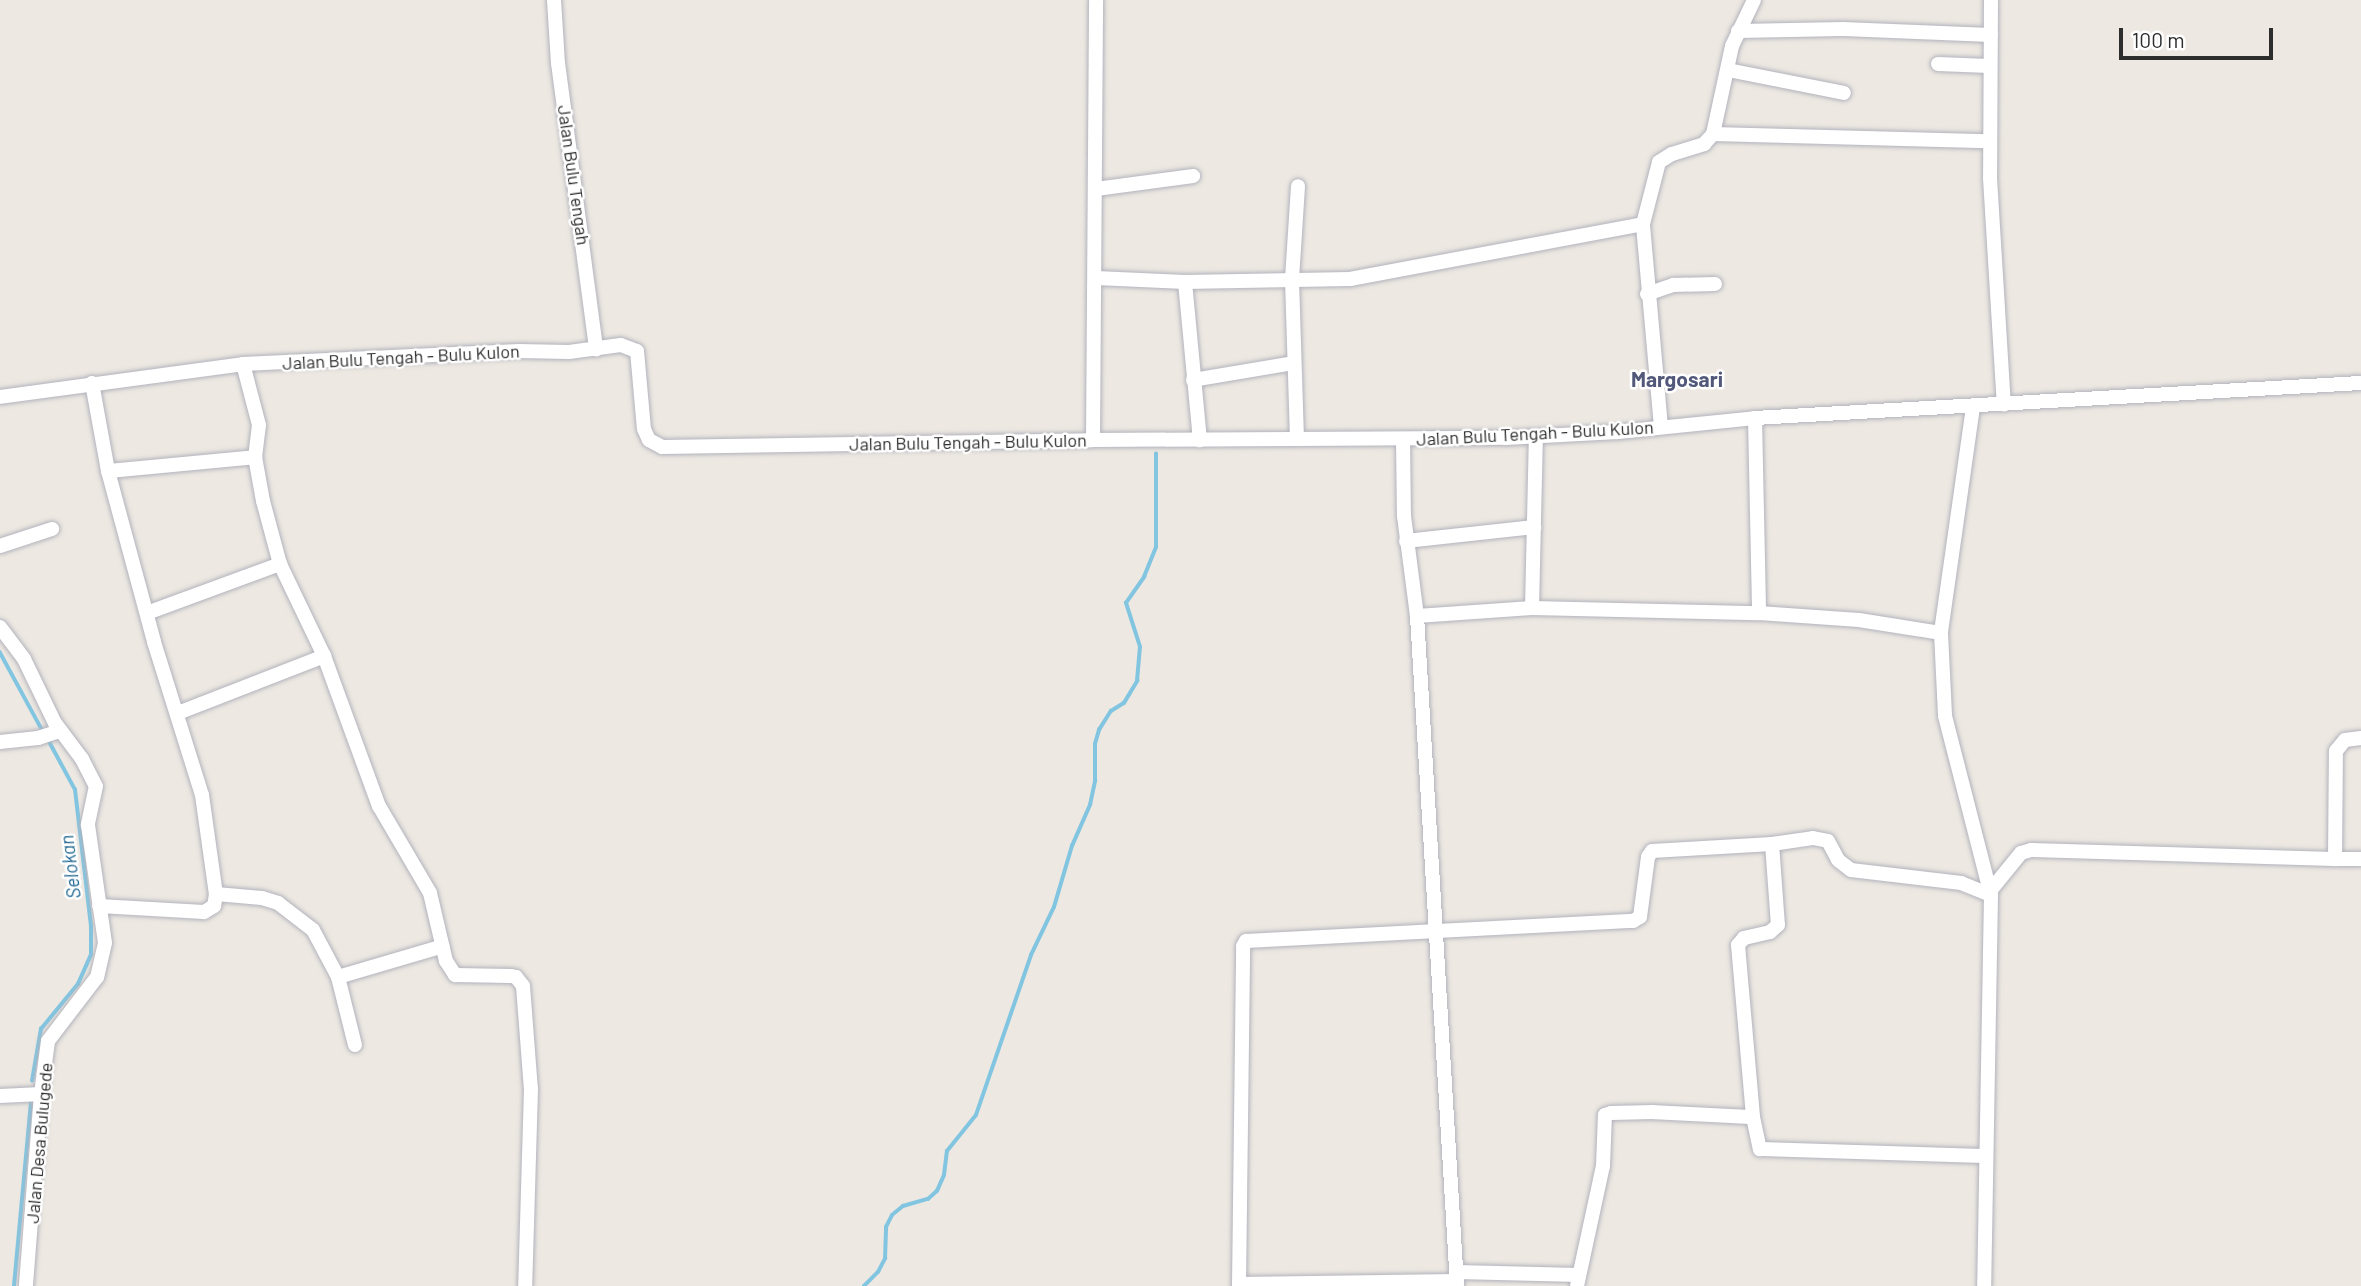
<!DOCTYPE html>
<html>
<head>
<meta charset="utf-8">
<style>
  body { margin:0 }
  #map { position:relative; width:2361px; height:1286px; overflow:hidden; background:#ede8e2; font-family:Barlow,sans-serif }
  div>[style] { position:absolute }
  .stream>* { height:3.5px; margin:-1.75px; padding:0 1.75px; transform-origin:1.75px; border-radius:1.75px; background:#82c5e1 }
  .roads { filter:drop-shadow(0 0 2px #b2b3bc) drop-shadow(0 0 2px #b2b3bc) }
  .minor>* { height:14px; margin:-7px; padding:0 7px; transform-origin:7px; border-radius:7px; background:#fff }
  span { translate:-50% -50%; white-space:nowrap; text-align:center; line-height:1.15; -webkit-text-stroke:5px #fff; paint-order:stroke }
  .street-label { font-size:18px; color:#2d2d2d }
  .water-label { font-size:19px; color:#1e6590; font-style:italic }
  .quarter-label { font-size:21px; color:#525879; font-weight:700 }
  .scale { position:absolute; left:2119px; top:28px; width:154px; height:32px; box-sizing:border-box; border:4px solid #2d2d2d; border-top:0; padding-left:9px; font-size:21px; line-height:24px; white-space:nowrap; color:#2d2d2d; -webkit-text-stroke:5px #fff; paint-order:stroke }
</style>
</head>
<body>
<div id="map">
  <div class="stream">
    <i style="left:0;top:652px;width:92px;rotate:61.5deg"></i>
    <i style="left:32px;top:1081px;width:53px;rotate:-80.2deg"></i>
    <i style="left:41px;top:1029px;width:58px;rotate:-50.6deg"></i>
    <i style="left:78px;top:984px;width:32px;rotate:-66deg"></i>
    <i style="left:91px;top:955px;width:29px;rotate:-90deg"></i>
    <i style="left:91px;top:926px;width:137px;rotate:-96.7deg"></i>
    <i style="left:75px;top:790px;width:57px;rotate:-118.4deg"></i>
    <i style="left:14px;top:1286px;width:183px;rotate:-84.7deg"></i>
    <i style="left:864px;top:1286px;width:20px;rotate:-45deg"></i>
    <i style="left:878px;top:1272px;width:15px;rotate:-62deg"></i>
    <i style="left:885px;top:1259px;width:32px;rotate:-88deg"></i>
    <i style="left:886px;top:1227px;width:13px;rotate:-63deg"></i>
    <i style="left:892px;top:1215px;width:14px;rotate:-39deg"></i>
    <i style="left:903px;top:1206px;width:26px;rotate:-16deg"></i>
    <i style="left:928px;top:1199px;width:12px;rotate:-42deg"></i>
    <i style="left:937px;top:1191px;width:17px;rotate:-66deg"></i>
    <i style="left:944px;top:1175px;width:24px;rotate:-83deg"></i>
    <i style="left:947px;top:1151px;width:46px;rotate:-51.1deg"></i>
    <i style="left:976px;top:1115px;width:169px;rotate:-71deg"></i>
    <i style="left:1031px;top:955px;width:53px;rotate:-64.4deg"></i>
    <i style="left:1054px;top:907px;width:64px;rotate:-73.6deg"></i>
    <i style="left:1072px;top:846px;width:45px;rotate:-66.3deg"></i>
    <i style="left:1090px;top:805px;width:25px;rotate:-78deg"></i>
    <i style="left:1095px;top:781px;width:37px;rotate:-90deg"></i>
    <i style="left:1095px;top:744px;width:15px;rotate:-74deg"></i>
    <i style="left:1099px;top:730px;width:22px;rotate:-58deg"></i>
    <i style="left:1111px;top:711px;width:15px;rotate:-32deg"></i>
    <i style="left:1124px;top:703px;width:26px;rotate:-59deg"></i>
    <i style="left:1137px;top:681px;width:34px;rotate:-85deg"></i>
    <i style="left:1140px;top:647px;width:46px;rotate:-107.7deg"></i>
    <i style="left:1126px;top:603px;width:32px;rotate:-55deg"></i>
    <i style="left:1144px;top:577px;width:32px;rotate:-68deg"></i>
    <i style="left:1156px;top:547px;width:93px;rotate:-90deg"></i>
  </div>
  <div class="roads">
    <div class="minor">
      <i style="left:554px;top:0;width:63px;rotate:86.4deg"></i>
      <i style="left:558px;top:63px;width:289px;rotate:82.4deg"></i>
      <i style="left:1991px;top:0;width:178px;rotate:90.3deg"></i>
      <i style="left:1990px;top:178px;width:227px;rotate:86.5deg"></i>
      <i style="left:1738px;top:31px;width:105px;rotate:-1.1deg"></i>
      <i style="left:1843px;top:29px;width:148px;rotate:2.3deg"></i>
      <i style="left:1938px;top:64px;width:51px;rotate:2.2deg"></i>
      <i style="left:1728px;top:70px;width:118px;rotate:11.2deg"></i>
      <i style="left:1713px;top:134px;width:275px;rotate:1.5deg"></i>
      <i style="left:1096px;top:189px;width:98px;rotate:-7.6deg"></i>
      <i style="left:1096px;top:278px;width:89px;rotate:2.6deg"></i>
      <i style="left:1185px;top:282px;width:165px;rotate:-1deg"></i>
      <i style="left:1350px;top:279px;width:298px;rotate:-10.6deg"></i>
      <i style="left:1185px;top:282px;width:159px;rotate:84.6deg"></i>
      <i style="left:1647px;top:294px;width:28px;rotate:-19deg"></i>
      <i style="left:1673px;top:285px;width:42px;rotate:-1.4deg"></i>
      <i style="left:243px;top:364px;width:63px;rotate:75.3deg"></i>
      <i style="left:259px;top:425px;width:32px;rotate:97deg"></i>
      <i style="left:255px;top:457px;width:45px;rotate:79.7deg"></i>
      <i style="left:263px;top:501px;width:65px;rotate:74.9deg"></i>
      <i style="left:280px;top:564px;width:102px;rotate:64.4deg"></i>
      <i style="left:324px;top:656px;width:160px;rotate:69.9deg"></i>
      <i style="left:379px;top:806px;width:101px;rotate:59.6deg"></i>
      <i style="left:430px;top:893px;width:70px;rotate:76.8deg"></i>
      <i style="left:446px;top:961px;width:17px;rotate:57deg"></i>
      <i style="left:455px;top:975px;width:56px;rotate:1deg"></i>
      <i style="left:511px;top:976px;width:5px;rotate:11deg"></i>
      <i style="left:516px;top:977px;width:11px;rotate:52deg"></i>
      <i style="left:523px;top:986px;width:103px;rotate:85.6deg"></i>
      <i style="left:531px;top:1089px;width:197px;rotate:91.7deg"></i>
      <i style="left:1193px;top:380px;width:102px;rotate:-9.6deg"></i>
      <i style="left:92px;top:383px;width:89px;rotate:79.7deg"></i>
      <i style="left:108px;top:471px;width:177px;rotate:74.9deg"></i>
      <i style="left:154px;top:642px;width:160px;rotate:72.6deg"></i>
      <i style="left:202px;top:795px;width:100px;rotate:82deg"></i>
      <i style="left:216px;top:894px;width:12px;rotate:99deg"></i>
      <i style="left:214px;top:906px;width:12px;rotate:149deg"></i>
      <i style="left:204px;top:912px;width:105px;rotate:-176.7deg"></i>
      <i style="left:0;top:397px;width:245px;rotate:-7.7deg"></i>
      <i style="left:243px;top:364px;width:276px;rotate:-2.7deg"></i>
      <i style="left:519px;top:351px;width:50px;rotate:1.1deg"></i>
      <i style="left:569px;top:352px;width:52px;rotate:-7.7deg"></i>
      <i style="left:621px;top:345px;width:17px;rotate:21deg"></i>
      <i style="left:637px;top:351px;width:78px;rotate:84.9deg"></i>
      <i style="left:644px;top:429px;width:12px;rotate:66deg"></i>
      <i style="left:649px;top:440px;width:15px;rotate:28deg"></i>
      <i style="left:662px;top:447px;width:431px;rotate:-0.9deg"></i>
      <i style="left:1093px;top:440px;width:412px;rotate:-0.3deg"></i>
      <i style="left:1505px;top:438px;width:113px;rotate:-3deg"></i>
      <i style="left:1618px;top:432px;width:138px;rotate:-5.8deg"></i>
      <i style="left:1755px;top:418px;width:607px;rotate:-3.31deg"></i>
      <i style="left:1973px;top:407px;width:228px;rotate:98.1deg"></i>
      <i style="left:1941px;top:633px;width:83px;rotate:87.2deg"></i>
      <i style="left:1945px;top:716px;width:185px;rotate:75.6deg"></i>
      <i style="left:1991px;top:895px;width:391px;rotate:91deg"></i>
      <i style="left:1755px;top:418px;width:195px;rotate:88.8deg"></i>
      <i style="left:1661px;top:427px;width:204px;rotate:-95.1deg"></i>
      <i style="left:1643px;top:224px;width:64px;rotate:-75.5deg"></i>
      <i style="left:1659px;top:162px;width:15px;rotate:-32deg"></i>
      <i style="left:1672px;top:154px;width:34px;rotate:-17deg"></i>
      <i style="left:1704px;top:144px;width:13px;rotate:-48deg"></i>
      <i style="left:1713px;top:134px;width:90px;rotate:-77.8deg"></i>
      <i style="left:1732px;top:46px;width:51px;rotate:-64.4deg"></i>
      <i style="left:1297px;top:439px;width:160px;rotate:-91.8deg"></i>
      <i style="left:1292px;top:279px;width:93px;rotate:-86.3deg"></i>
      <i style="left:1403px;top:439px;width:77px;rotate:89.3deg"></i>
      <i style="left:1404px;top:516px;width:101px;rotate:82.6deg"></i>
      <i style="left:1417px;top:616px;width:671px;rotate:86.58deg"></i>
      <i style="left:1093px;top:440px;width:440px;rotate:-89.6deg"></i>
      <i style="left:108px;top:471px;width:148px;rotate:-5.4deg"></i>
      <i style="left:1406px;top:541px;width:129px;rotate:-6.2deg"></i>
      <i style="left:0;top:546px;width:55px;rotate:-18.1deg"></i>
      <i style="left:1532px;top:608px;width:171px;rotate:-88.7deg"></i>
      <i style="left:147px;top:613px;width:142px;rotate:-20.2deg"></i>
      <i style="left:1417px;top:616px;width:115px;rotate:-4deg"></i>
      <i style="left:1532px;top:608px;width:227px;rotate:1.3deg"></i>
      <i style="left:1759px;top:613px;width:100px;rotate:4deg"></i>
      <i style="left:1859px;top:620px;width:83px;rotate:9deg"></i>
      <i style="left:0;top:627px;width:40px;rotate:53deg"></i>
      <i style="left:24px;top:659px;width:71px;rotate:64.2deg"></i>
      <i style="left:55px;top:723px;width:45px;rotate:53.1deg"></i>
      <i style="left:82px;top:759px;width:30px;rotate:63deg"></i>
      <i style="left:96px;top:786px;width:40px;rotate:102deg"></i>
      <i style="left:88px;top:825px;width:119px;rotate:81.8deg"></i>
      <i style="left:105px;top:943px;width:35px;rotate:103deg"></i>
      <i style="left:97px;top:977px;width:81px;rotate:127.4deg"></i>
      <i style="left:48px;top:1041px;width:53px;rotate:97.5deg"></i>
      <i style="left:41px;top:1094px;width:193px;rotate:94.5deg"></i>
      <i style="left:178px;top:713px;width:157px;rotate:-21.3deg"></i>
      <i style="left:0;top:742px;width:38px;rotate:-6deg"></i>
      <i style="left:38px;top:738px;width:23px;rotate:-18deg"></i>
      <i style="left:1772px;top:844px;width:81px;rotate:85.8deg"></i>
      <i style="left:1778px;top:925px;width:11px;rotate:139deg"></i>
      <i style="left:1770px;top:932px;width:27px;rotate:167deg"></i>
      <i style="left:1744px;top:938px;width:9px;rotate:131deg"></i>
      <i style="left:1738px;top:945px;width:173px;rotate:85deg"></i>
      <i style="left:1753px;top:1117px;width:33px;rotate:78deg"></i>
      <i style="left:1760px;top:1149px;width:224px;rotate:1.8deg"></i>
      <i style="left:2335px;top:859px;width:26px"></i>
      <i style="left:1990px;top:891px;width:49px;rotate:-50.8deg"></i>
      <i style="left:2021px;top:853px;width:10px;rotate:-17deg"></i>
      <i style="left:2031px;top:850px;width:304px;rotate:1.7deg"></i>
      <i style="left:2335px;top:859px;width:108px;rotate:-89.5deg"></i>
      <i style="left:2336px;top:751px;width:14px;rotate:-51deg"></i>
      <i style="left:2345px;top:740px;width:16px;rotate:-7deg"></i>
      <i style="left:216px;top:894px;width:46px;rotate:5deg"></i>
      <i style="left:262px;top:898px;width:17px;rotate:17deg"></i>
      <i style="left:278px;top:903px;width:44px;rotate:37.6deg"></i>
      <i style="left:313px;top:930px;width:53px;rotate:62deg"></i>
      <i style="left:338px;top:977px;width:70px;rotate:76deg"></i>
      <i style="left:338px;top:977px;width:109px;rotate:-16.4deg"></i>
      <i style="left:0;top:1096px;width:41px;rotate:-2.8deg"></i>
      <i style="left:1457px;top:1272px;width:122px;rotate:1.4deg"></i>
      <i style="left:1239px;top:1284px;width:218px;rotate:-0.8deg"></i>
      <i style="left:1239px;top:1286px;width:340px;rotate:-89.3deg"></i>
      <i style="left:1243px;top:946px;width:6px;rotate:-59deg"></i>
      <i style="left:1246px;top:941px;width:388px;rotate:-3deg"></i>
      <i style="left:1633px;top:921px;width:8px;rotate:-30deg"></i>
      <i style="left:1640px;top:917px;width:61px;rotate:-82.4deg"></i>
      <i style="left:1648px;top:857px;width:7px;rotate:-56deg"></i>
      <i style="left:1652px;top:851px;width:120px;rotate:-3.3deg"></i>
      <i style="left:1772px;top:844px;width:41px;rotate:-8.3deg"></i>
      <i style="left:1813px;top:838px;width:15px;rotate:11deg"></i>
      <i style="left:1828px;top:841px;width:21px;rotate:62deg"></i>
      <i style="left:1838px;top:860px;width:16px;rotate:38deg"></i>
      <i style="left:1851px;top:870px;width:111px;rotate:6.7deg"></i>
      <i style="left:1961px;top:883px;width:32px;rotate:22deg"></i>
      <i style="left:1577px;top:1286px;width:123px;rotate:-77.8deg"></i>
      <i style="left:1603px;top:1166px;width:51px;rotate:-87.8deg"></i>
      <i style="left:1605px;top:1115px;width:6px;rotate:-18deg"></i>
      <i style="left:1611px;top:1113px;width:42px;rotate:-1.4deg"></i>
      <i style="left:1653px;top:1112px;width:100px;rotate:2.9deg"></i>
    </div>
  </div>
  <div class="street-label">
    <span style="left:574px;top:175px;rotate:82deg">Jalan Bulu Tengah</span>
    <span style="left:401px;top:357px;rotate:-3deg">Jalan Bulu Tengah - Bulu Kulon</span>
    <span style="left:1535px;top:433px;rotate:-3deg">Jalan Bulu Tengah - Bulu Kulon</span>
    <span style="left:968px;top:442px;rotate:-1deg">Jalan Bulu Tengah - Bulu Kulon</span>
    <span style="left:39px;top:1143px;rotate:-85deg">Jalan Desa Bulugede</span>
  </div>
  <div class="water-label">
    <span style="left:70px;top:867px;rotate:-97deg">Selokan</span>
  </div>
  <div class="quarter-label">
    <span style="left:1677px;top:379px">Margosari</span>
  </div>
  <div class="scale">100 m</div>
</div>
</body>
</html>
